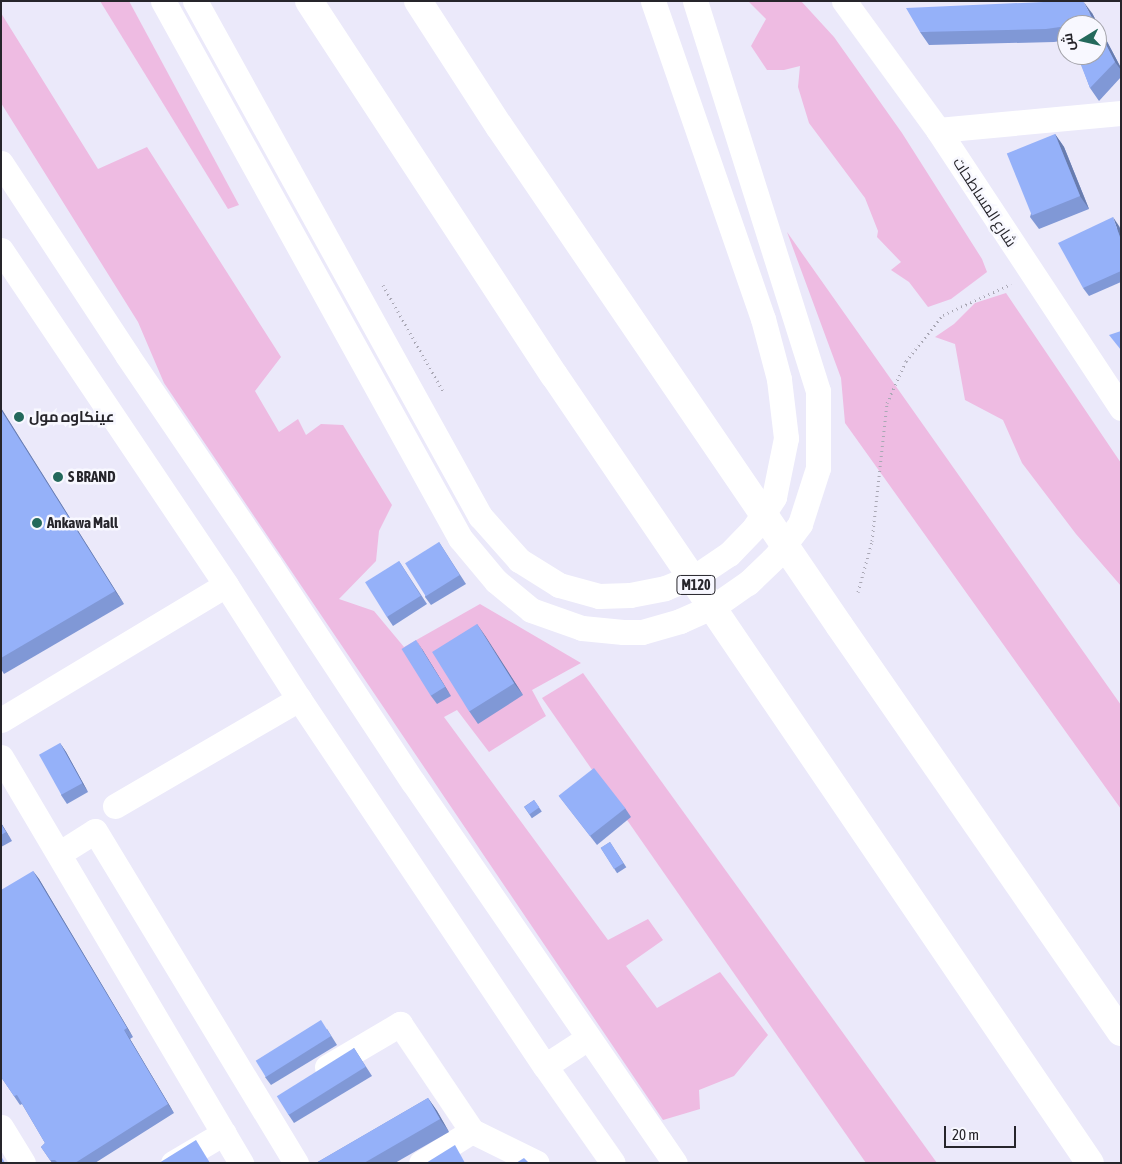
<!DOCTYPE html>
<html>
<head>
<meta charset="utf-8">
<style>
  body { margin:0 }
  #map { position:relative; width:1122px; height:1164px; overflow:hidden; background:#ebe9fa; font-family:"Asap Condensed",Cairo,sans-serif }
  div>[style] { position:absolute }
  .green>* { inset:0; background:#eebbe2 }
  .path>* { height:3px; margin-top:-1.5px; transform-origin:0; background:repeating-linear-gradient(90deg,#aaa8b5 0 1px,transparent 0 5px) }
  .minor>* { height:25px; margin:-12.5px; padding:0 12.5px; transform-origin:12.5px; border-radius:12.5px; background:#fff }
  .highway>* { height:28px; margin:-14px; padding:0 14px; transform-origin:14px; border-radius:14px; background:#fff }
  .wall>* { inset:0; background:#8098d6; transform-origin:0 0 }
  .shaded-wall>* { inset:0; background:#687cae }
  .building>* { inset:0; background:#95b1f9; transform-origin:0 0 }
  .dots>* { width:14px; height:14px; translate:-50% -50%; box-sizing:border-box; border:2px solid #f8f8ff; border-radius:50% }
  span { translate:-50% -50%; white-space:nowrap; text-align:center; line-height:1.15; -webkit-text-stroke:5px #f8f8ff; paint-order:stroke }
  .shield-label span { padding:1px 4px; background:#f8f8ff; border:1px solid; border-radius:4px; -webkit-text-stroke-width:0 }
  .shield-label { font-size:14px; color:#26252b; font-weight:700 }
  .street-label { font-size:15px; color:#26252b }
  .poi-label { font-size:15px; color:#26252b; font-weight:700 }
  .left { translate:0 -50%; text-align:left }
  .frame { position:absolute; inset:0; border:2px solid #26252b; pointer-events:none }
  .north { position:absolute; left:1057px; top:15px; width:50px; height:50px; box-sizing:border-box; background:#f8f8ff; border:1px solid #a4a4aa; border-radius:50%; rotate:261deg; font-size:14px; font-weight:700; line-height:20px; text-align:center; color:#26252b }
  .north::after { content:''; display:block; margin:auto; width:18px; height:22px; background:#24695c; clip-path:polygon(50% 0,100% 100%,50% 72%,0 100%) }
  .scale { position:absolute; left:944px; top:1126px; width:72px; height:22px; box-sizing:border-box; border:2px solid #26252b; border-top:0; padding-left:6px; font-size:15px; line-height:18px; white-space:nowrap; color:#26252b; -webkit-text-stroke:4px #f8f8ff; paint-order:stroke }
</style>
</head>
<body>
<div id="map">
  <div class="green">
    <i style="clip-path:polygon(100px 1px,129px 1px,239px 205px,228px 209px)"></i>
    <i style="clip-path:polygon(748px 1px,801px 1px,834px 37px,902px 133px,982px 259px,987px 272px,951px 299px,928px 307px,909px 282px,891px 270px,901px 262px,877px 237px,878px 231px,865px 198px,809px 123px,798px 87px,800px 66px,784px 70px,767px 70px,751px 46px,766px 19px)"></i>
    <i style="clip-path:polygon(1px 13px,98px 169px,147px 147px,281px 357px,255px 391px,279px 432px,298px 419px,306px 435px,321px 424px,343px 425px,392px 505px,379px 531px,376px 561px,339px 599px,374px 611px,404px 647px,480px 604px,581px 663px,532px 690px,546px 716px,489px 752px,457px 710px,444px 717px,608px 940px,648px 919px,663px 940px,626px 966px,657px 1008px,720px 972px,768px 1035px,734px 1076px,699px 1090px,700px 1109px,663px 1120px,164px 383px,138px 322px,1px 103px)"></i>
    <i style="clip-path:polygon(787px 232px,1121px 705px,1121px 809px,845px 423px,841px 378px)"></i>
    <i style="clip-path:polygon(1006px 293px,1121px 463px,1121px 586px,1076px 534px,1022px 463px,1003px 420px,965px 400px,955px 344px,935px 337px,954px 324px,975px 303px)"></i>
    <i style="clip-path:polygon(583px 673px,937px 1163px,866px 1163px,542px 698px)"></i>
  </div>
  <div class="path">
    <i style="left:383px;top:285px;width:124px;rotate:60.5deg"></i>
    <i style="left:858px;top:592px;width:53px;rotate:-74.6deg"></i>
    <i style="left:872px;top:541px;width:139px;rotate:-83.8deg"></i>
    <i style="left:887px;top:403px;width:46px;rotate:-65.7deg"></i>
    <i style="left:906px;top:361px;width:59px;rotate:-51.2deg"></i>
    <i style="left:943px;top:315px;width:75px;rotate:-24.5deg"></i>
  </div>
  <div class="minor">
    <i style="left:163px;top:1px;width:614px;rotate:61.05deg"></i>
    <i style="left:460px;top:538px;width:56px;rotate:50.1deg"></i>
    <i style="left:496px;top:581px;width:45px;rotate:39.6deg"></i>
    <i style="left:531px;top:610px;width:54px;rotate:19.4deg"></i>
    <i style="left:582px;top:628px;width:41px;rotate:5.6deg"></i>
    <i style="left:623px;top:632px;width:19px"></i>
    <i style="left:642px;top:632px;width:40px;rotate:-16deg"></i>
    <i style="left:680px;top:621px;width:39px;rotate:-24deg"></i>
    <i style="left:716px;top:605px;width:39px;rotate:-35deg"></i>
    <i style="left:748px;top:583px;width:39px;rotate:-44deg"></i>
    <i style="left:776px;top:556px;width:40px;rotate:-53deg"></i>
    <i style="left:800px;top:524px;width:59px;rotate:-72.2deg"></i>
    <i style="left:818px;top:468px;width:77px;rotate:-90deg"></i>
    <i style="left:818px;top:391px;width:409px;rotate:-107.5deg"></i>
    <i style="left:195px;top:1px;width:589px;rotate:61.04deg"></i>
    <i style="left:480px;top:516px;width:59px;rotate:48.4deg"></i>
    <i style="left:519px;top:560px;width:47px;rotate:32deg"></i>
    <i style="left:559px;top:585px;width:41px;rotate:15.4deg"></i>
    <i style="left:599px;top:596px;width:31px;rotate:-2deg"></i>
    <i style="left:630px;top:595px;width:36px;rotate:-11deg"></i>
    <i style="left:665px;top:588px;width:37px;rotate:-22deg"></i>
    <i style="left:699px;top:574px;width:36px;rotate:-34deg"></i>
    <i style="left:729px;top:554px;width:36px;rotate:-46deg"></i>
    <i style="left:754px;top:528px;width:37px;rotate:-57deg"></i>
    <i style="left:774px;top:497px;width:60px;rotate:-78.5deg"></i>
    <i style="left:786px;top:438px;width:59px;rotate:-96.8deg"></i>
    <i style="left:779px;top:379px;width:62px;rotate:-104.9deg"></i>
    <i style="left:763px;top:319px;width:336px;rotate:-109.1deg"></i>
    <i style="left:844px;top:1px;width:160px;rotate:53.9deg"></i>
    <i style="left:938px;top:130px;width:333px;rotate:56.6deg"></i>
    <i style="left:938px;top:130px;width:184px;rotate:-5.3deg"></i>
    <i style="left:1px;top:163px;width:230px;rotate:56.7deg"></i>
    <i style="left:127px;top:355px;width:253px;rotate:55.8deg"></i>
    <i style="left:269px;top:564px;width:261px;rotate:56.6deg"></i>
    <i style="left:413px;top:782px;width:462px;rotate:55.5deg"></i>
    <i style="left:1px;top:250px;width:404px;rotate:56.1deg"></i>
    <i style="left:226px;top:585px;width:135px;rotate:57.4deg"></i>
    <i style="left:299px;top:699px;width:442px;rotate:56.2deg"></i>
    <i style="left:545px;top:1066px;width:118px;rotate:55deg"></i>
    <i style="left:1px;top:720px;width:262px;rotate:-31deg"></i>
    <i style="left:1px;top:757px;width:472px;rotate:59.4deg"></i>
    <i style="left:115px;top:806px;width:213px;rotate:-30.2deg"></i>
    <i style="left:60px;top:853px;width:41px;rotate:-32.2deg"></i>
    <i style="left:95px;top:831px;width:388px;rotate:58.8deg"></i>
    <i style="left:545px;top:1066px;width:51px;rotate:-33.1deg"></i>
    <i style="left:327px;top:1067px;width:85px;rotate:-30.5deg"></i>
    <i style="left:400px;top:1024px;width:129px;rotate:56.1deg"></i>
    <i style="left:472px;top:1131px;width:60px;rotate:147.9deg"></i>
    <i style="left:1px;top:1127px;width:42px;rotate:58.6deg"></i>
    <i style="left:472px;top:1131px;width:72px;rotate:26.2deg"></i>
    <i style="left:173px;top:1163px;width:59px;rotate:-30.5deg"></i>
  </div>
  <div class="highway">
    <i style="left:309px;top:1px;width:447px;rotate:56.8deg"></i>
    <i style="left:554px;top:375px;width:953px;rotate:55.78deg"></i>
    <i style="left:418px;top:1px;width:149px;rotate:57.1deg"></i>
    <i style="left:499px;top:126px;width:604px;rotate:55.73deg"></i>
    <i style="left:839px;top:625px;width:495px;rotate:55.3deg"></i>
  </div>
  <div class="wall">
    <i style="clip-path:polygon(1092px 13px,1121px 68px,1121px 77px,1099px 101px,1090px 88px,1067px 25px,1067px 40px,1054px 42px,929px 45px,920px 32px)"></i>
    <i style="clip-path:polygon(1055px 134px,1064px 147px,1089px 209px,1039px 229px,1030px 217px)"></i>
    <i style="clip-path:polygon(1119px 226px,1121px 231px,1121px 282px,1089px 296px,1083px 288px)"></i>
    <i style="clip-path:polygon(1px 408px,124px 604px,4px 674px,1px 669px)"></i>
    <i style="clip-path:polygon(439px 542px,466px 584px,431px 605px,425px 597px)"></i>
    <i style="clip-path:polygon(399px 561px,427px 604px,393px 626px,387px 617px)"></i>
    <i style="clip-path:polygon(477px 624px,523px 695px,478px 724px,469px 711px)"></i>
    <i style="clip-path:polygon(422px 649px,451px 696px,437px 704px,431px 696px)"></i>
    <i style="clip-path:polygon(60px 743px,66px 752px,88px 792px,67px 804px,61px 795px)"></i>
    <i style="clip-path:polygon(559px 796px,625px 808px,631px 817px,597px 845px)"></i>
    <i style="left:534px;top:800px;width:14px;height:12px;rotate:56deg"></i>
    <i style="clip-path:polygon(1px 823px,12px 841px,1px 847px)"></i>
    <i style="left:610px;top:842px;width:30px;height:11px;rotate:57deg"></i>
    <i style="clip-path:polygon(33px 871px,39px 879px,133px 1037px,130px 1039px,174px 1113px,95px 1163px,52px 1163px,41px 1147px,45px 1143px,22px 1104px,20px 1105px,1px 1077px)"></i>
    <i style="clip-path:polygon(327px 1029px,337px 1045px,271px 1085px,265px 1077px)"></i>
    <i style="clip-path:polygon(354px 1048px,372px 1076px,294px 1123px,288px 1114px)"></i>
    <i style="clip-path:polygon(428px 1098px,437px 1111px,449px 1132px,395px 1163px,316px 1163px)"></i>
  </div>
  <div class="shaded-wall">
    <i style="clip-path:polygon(1083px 1px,1092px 13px,1121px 68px,1121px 70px,1115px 62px,1097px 27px,1097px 25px,1096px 25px)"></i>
    <i style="clip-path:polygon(1055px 134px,1064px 147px,1089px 209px,1080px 196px)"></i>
    <i style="clip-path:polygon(1113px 217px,1119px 226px,1121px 231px,1121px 240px)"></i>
    <i style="clip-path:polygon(1px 408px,124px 604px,115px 591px,1px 410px)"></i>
    <i style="clip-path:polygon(477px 624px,486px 637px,523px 695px,514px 683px)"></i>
    <i style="clip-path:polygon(416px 640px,422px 649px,451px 696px,445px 687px)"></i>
    <i style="clip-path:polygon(60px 743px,66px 752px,88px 792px,82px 783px)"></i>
    <i style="clip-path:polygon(1px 823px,12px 841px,6px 832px,1px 824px)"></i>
    <i style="clip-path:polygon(33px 871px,39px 879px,133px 1037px,127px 1028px)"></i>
    <i style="clip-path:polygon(124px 1030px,130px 1039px,174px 1113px,168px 1104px)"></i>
    <i style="clip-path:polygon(428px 1098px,437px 1111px,449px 1132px,440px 1119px)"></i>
  </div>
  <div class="building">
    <i style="clip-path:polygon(1065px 1px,1083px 1px,1096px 25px,1067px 25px,1067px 27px,1067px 26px,1046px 29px,920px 32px,906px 8px)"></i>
    <i style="clip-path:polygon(1097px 27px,1115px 62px,1090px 88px,1077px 55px,1097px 55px)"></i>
    <i style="left:1055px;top:134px;width:67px;height:52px;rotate:68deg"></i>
    <i style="clip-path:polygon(1113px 217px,1121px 240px,1121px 271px,1083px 288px,1058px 243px)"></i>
    <i style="clip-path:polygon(1121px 331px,1121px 350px,1109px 335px)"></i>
    <i style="clip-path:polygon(1px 410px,115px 591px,1px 658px)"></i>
    <i style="left:439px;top:542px;width:39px;height:40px;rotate:58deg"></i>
    <i style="left:399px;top:561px;width:41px;height:40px;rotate:58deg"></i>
    <i style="left:477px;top:624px;width:70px;height:53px;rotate:58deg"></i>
    <i style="left:416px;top:640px;width:55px;height:17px;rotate:58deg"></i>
    <i style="left:60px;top:743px;width:46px;height:24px;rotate:61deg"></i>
    <i style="left:594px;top:768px;width:51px;height:45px;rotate:52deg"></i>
    <i style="left:534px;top:800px;width:9px;height:12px;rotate:54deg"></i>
    <i style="clip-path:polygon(1px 824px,6px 832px,1px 835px)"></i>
    <i style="left:610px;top:842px;width:25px;height:11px;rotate:58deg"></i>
    <i style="clip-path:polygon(33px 871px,127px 1028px,124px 1030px,168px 1104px,75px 1163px,58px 1163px,55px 1160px,50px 1160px,41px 1147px,45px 1143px,17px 1095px,14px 1096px,1px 1077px,1px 890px)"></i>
    <i style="left:321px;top:1020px;width:19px;height:77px;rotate:58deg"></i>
    <i style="left:354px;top:1048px;width:22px;height:91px;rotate:58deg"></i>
    <i style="clip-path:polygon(428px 1098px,440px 1119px,364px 1163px,316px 1163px)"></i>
    <i style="clip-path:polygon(196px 1140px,210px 1163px,159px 1163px)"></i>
    <i style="clip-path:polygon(455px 1145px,465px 1163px,426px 1163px)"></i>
    <i style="clip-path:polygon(1px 1156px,5px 1163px,1px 1163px)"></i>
    <i style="clip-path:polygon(524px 1158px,529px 1163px,516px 1163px)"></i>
  </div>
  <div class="dots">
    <i style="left:19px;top:417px;background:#24695c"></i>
    <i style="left:58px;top:477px;background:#24695c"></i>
    <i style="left:37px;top:523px;background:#24695c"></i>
  </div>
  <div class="shield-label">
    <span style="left:696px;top:585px">M120</span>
  </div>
  <div class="street-label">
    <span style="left:985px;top:202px;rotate:57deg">شارع المساطحات</span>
  </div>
  <div class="poi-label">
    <span class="left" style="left:29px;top:417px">عينكاوه مول</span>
    <span class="left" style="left:68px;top:477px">S BRAND</span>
    <span class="left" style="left:47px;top:523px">Ankawa Mall</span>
  </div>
  <div class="frame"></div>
  <div class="north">ش</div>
  <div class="scale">20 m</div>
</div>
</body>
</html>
